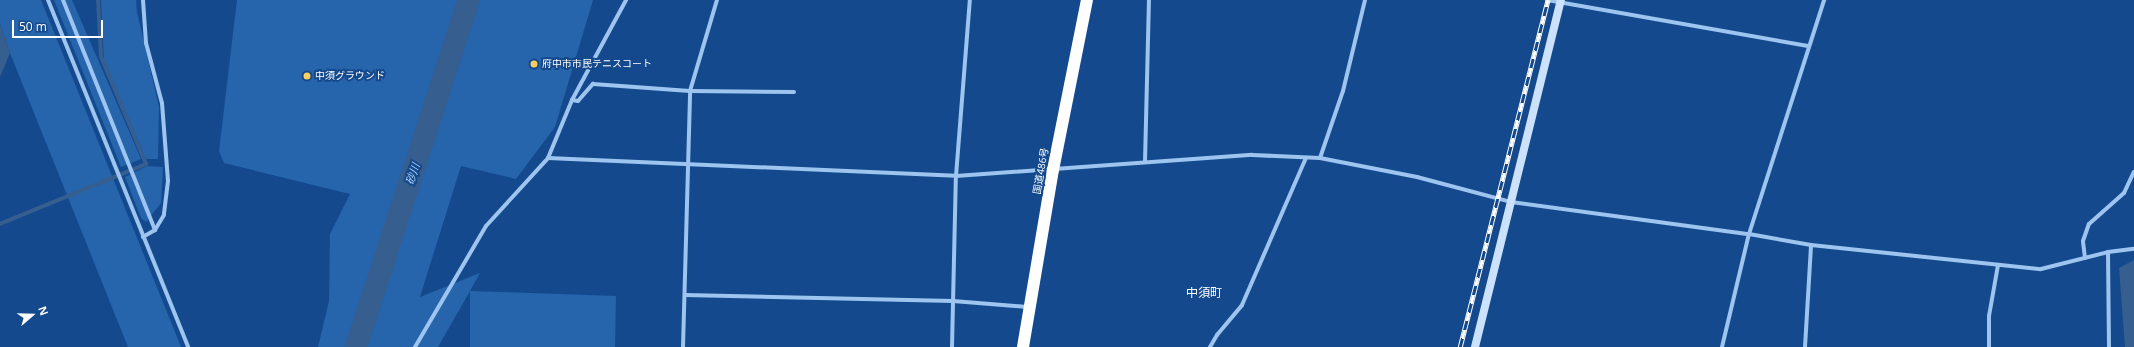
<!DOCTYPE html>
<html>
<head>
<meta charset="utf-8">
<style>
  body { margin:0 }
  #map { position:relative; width:2134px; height:347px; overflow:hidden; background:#144a8d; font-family:"Open Sans","Noto Sans JP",sans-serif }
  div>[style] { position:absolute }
  .green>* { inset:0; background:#2664ac }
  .water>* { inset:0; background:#365e8f }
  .stream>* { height:3.5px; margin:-1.75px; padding:0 1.75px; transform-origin:1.75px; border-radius:1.75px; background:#365e8f }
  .river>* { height:22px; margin:-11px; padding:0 11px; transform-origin:11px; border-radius:11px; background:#365e8f }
  .street>* { height:4px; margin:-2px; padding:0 2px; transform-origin:2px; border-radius:2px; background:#9ec4f0 }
  .secondary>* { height:8px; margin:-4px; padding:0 4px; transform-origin:4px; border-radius:4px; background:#cce1fb }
  .highway>* { height:12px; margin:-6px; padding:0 6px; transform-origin:6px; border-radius:6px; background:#fff }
  .rail>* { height:4.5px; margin-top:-2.25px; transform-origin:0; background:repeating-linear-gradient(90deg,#144a8d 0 9px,#fff 0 18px); box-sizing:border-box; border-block:1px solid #fff }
  .dots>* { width:11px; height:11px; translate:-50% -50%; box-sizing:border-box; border:2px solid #144a8d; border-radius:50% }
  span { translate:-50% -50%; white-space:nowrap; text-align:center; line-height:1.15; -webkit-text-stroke:4px #144a8d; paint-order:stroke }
  .poi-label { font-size:10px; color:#fff }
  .left { translate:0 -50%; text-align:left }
  .street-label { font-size:10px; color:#fff }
  .water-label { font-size:11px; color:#aacef7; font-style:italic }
  .quarter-label { font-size:12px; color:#fff }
  .north { position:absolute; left:12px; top:295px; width:40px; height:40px; -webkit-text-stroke:3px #144a8d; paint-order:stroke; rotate:70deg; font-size:11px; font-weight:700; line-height:16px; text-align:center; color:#fff }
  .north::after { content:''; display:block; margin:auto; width:14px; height:18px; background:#fff; clip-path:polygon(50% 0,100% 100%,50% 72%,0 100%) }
  .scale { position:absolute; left:12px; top:20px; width:91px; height:18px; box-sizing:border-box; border:2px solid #fff; border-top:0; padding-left:5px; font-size:12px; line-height:14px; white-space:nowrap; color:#fff; -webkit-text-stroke:3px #144a8d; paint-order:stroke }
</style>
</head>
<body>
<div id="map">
  <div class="green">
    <i style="clip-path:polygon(0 0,41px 0,181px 347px,128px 347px,10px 53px,0 24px)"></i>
    <i style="clip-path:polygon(54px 0,72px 0,141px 159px,121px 167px)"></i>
    <i style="clip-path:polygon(101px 0,136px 0,137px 12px,159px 107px,158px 159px,146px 159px,104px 62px)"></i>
    <i style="clip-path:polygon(237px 0,593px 0,555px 127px,516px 179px,461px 166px,420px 297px,480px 273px,470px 291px,616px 296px,615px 347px,470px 347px,470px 291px,438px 347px,318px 347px,329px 301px,330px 234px,350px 194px,224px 163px,219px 151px)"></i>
    <i style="clip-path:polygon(147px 166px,163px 167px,161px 203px,146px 222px,141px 218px,125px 177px)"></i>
  </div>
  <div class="water">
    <i style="clip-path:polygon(0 24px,10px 53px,0 77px)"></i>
    <i style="clip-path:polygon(2134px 260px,2134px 347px,2125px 347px,2119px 268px)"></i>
  </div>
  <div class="stream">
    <i style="left:0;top:224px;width:158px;rotate:-22.3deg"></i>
    <i style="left:146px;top:164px;width:116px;rotate:-112.8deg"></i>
    <i style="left:101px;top:57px;width:57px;rotate:-93deg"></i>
  </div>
  <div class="river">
    <i style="left:356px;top:347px;width:365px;rotate:-72deg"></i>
  </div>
  <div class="street">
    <i style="left:48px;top:0;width:374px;rotate:68deg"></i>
    <i style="left:63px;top:0;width:248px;rotate:68.2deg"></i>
    <i style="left:143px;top:0;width:43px;rotate:86deg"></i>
    <i style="left:146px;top:43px;width:62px;rotate:75.1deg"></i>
    <i style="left:162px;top:103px;width:78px;rotate:85.6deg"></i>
    <i style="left:168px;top:181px;width:34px;rotate:97deg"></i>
    <i style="left:164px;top:215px;width:17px;rotate:121deg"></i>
    <i style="left:155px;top:230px;width:14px;rotate:150deg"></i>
    <i style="left:1547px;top:0;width:265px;rotate:10deg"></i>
    <i style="left:572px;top:100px;width:6px;rotate:9deg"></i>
    <i style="left:578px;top:101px;width:23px;rotate:-49deg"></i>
    <i style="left:593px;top:84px;width:97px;rotate:4.1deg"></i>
    <i style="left:690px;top:91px;width:104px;rotate:0.6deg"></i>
    <i style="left:548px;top:158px;width:408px;rotate:2.5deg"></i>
    <i style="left:956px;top:176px;width:297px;rotate:-4.1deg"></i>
    <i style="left:1252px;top:155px;width:68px;rotate:2.5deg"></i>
    <i style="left:1320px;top:158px;width:99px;rotate:11.1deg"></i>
    <i style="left:1417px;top:177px;width:97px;rotate:14.9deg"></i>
    <i style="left:1511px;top:202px;width:240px;rotate:7.7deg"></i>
    <i style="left:1749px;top:234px;width:63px;rotate:10.1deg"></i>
    <i style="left:1811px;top:245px;width:231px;rotate:6deg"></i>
    <i style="left:2041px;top:269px;width:69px;rotate:-14.2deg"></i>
    <i style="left:2108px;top:252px;width:26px;rotate:-7deg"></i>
    <i style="left:1320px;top:158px;width:71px;rotate:-71.1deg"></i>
    <i style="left:1343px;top:91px;width:94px;rotate:-76.4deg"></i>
    <i style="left:1145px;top:162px;width:162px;rotate:-88.6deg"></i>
    <i style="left:2108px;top:252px;width:95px;rotate:89.4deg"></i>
    <i style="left:2085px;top:258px;width:17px;rotate:-97deg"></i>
    <i style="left:2083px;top:241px;width:18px;rotate:-71deg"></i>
    <i style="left:2089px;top:224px;width:47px;rotate:-41.5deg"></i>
    <i style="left:2124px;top:193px;width:23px;rotate:-65deg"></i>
    <i style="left:685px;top:295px;width:268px;rotate:1.3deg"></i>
    <i style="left:953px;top:301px;width:75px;rotate:4.6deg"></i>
    <i style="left:415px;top:347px;width:140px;rotate:-59.6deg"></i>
    <i style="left:486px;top:226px;width:92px;rotate:-47.6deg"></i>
    <i style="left:548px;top:158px;width:63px;rotate:-67.5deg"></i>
    <i style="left:572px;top:100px;width:114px;rotate:-61.6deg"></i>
    <i style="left:683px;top:347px;width:256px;rotate:-88.4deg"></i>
    <i style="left:690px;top:91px;width:95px;rotate:-73.5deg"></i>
    <i style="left:952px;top:347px;width:171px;rotate:-88.7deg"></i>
    <i style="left:956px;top:176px;width:177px;rotate:-85.5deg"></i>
    <i style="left:1210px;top:347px;width:14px;rotate:-60deg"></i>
    <i style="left:1217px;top:335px;width:39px;rotate:-50deg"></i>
    <i style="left:1242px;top:305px;width:160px;rotate:-66.5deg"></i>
    <i style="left:1722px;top:347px;width:116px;rotate:-76.6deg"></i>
    <i style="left:1749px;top:234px;width:246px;rotate:-72.2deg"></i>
    <i style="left:1805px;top:347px;width:102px;rotate:-86.6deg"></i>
    <i style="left:1989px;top:347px;width:31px;rotate:-90deg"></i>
    <i style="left:1989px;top:316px;width:52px;rotate:-80deg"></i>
  </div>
  <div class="secondary">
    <i style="left:1475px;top:347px;width:357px;rotate:-76.1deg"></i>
  </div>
  <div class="highway">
    <i style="left:1023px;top:347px;width:180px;rotate:-80.4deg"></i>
    <i style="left:1053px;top:170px;width:173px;rotate:-78.7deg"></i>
  </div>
  <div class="rail">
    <i style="left:1460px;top:347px;width:358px;rotate:-75.8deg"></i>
  </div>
  <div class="dots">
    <i style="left:534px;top:64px;background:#ffcf5e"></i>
    <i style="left:307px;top:76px;background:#ffcf5e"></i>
  </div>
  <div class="poi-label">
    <span class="left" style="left:542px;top:64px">府中市市民テニスコート</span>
    <span class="left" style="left:315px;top:76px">中須グラウンド</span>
  </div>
  <div class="street-label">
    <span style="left:1041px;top:171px;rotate:-80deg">国道486号</span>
  </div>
  <div class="water-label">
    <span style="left:413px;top:174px;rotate:-72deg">砂川</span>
  </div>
  <div class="quarter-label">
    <span style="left:1204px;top:293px">中須町</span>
  </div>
  <div class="north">N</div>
  <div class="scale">50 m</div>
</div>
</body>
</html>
